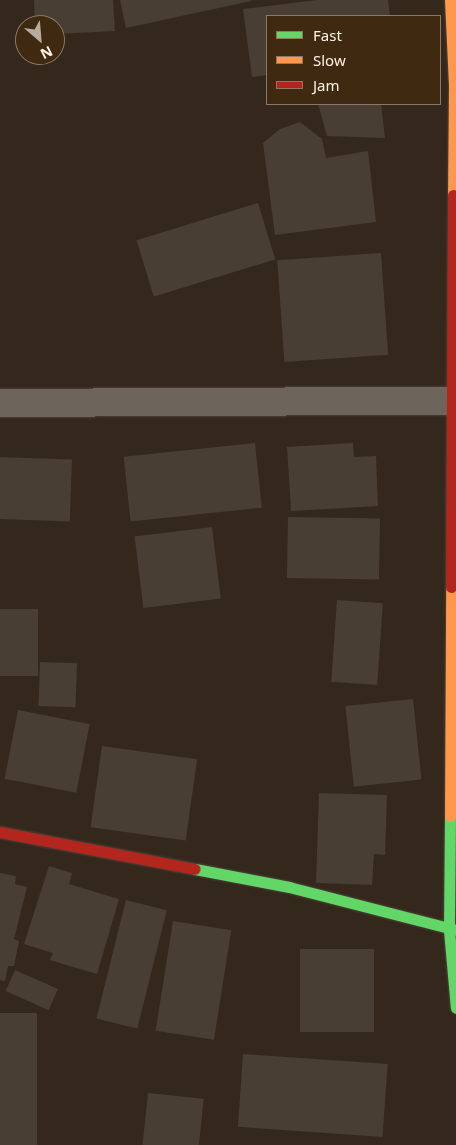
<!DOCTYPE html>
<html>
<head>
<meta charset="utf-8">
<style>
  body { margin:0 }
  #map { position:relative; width:456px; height:1145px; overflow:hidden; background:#34281c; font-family:"Noto Sans",sans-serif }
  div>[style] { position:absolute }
  .building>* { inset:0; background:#493e34; transform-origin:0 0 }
  .roads { filter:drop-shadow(0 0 1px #4c4339) drop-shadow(0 0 1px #4c4339) }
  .street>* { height:28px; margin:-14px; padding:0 14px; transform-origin:14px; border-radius:14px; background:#6d645b }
  .fast>* { height:11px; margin:-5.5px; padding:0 5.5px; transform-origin:5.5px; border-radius:5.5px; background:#63d668 }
  .slow>* { height:11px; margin:-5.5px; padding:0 5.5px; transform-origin:5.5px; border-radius:5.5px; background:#ff974d }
  .jam>* { height:11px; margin:-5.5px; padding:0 5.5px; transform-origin:5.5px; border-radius:5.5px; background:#b3261e }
  span { translate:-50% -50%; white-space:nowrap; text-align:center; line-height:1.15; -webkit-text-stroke:4px #3f2911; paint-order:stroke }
  .legend { position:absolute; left:266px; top:15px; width:175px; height:90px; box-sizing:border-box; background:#3f2911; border:1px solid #8b7966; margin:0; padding:6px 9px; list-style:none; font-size:15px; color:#fef2e6 }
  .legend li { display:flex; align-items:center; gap:10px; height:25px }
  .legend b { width:25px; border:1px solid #8b7966 }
  .north { position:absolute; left:15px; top:15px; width:50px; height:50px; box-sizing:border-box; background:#3f2911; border:1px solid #8b7966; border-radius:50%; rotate:153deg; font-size:14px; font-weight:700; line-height:20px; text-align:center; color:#fef2e6 }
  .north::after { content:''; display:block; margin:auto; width:18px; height:22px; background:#b7ab9f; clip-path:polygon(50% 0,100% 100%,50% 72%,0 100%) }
</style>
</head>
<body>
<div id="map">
  <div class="building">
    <i style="clip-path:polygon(34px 0,113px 0,115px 31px,55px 34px,55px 25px,35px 25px)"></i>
    <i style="clip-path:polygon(120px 0,251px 0,251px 1px,126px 28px)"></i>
    <i style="clip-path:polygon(317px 0,388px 0,390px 16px,267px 16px,267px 75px,252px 77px,243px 9px)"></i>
    <i style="clip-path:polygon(318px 104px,381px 104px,385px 138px,327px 136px)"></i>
    <i style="clip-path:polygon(300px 122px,322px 139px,326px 158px,368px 151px,376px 222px,275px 235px,263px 143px,280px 129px)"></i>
    <i style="left:258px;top:203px;width:59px;height:127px;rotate:73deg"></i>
    <i style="left:381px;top:253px;width:102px;height:104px;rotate:86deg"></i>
    <i style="left:255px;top:443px;width:65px;height:132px;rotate:84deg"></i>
    <i style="clip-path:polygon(353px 443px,354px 457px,376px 456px,378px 506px,291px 511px,287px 447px)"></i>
    <i style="left:0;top:457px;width:72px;height:62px;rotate:2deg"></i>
    <i style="left:288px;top:517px;width:92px;height:61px;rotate:1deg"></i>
    <i style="left:212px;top:527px;width:72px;height:78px;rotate:83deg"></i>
    <i style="left:337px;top:600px;width:46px;height:82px;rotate:4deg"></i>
    <i style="left:38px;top:609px;width:67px;height:38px;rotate:90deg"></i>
    <i style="left:40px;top:662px;width:37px;height:44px;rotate:2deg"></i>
    <i style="left:413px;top:699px;width:81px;height:68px;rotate:84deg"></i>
    <i style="left:18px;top:710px;width:73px;height:70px;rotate:11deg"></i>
    <i style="left:102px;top:746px;width:96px;height:82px;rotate:8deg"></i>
    <i style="clip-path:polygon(319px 793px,387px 795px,385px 855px,374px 854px,372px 885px,316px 883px)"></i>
    <i style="clip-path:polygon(49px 866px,72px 873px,69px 884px,119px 899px,97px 974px,50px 960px,53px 953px,24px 944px)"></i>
    <i style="clip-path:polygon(0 873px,16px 876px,15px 884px,27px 887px,14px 939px,19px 941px,14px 966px,8px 966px,5px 981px,0 980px)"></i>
    <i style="left:126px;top:900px;width:42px;height:122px;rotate:14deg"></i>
    <i style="left:173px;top:921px;width:59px;height:111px;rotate:9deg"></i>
    <i style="left:300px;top:949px;width:74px;height:83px"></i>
    <i style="left:15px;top:970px;width:47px;height:23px;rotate:24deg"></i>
    <i style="left:37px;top:1013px;width:132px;height:37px;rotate:90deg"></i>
    <i style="left:243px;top:1054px;width:145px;height:73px;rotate:4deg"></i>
    <i style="left:148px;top:1093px;width:56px;height:52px;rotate:6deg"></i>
  </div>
  <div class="roads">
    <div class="street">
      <i style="left:0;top:403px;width:453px;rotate:-0.3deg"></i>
    </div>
    <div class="fast">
      <i style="left:450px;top:816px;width:114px;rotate:90.5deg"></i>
      <i style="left:449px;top:930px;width:78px;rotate:84.9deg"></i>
      <i style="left:195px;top:869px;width:96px;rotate:10.8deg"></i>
      <i style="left:289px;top:887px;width:172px;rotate:14.4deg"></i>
    </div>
    <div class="slow">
      <i style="left:450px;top:0;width:85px;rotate:87.3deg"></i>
      <i style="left:454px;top:85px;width:110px;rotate:90.5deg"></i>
      <i style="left:450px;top:816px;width:229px;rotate:-89.7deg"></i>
    </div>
    <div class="jam">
      <i style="left:451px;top:587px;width:392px;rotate:-89.7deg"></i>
      <i style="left:0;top:832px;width:198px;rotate:10.7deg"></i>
    </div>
  </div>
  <ul class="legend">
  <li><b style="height:6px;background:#63d668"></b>Fast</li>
  <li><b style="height:6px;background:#ff974d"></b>Slow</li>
  <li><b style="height:6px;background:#b3261e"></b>Jam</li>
  </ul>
  <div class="north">N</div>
</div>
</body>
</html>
